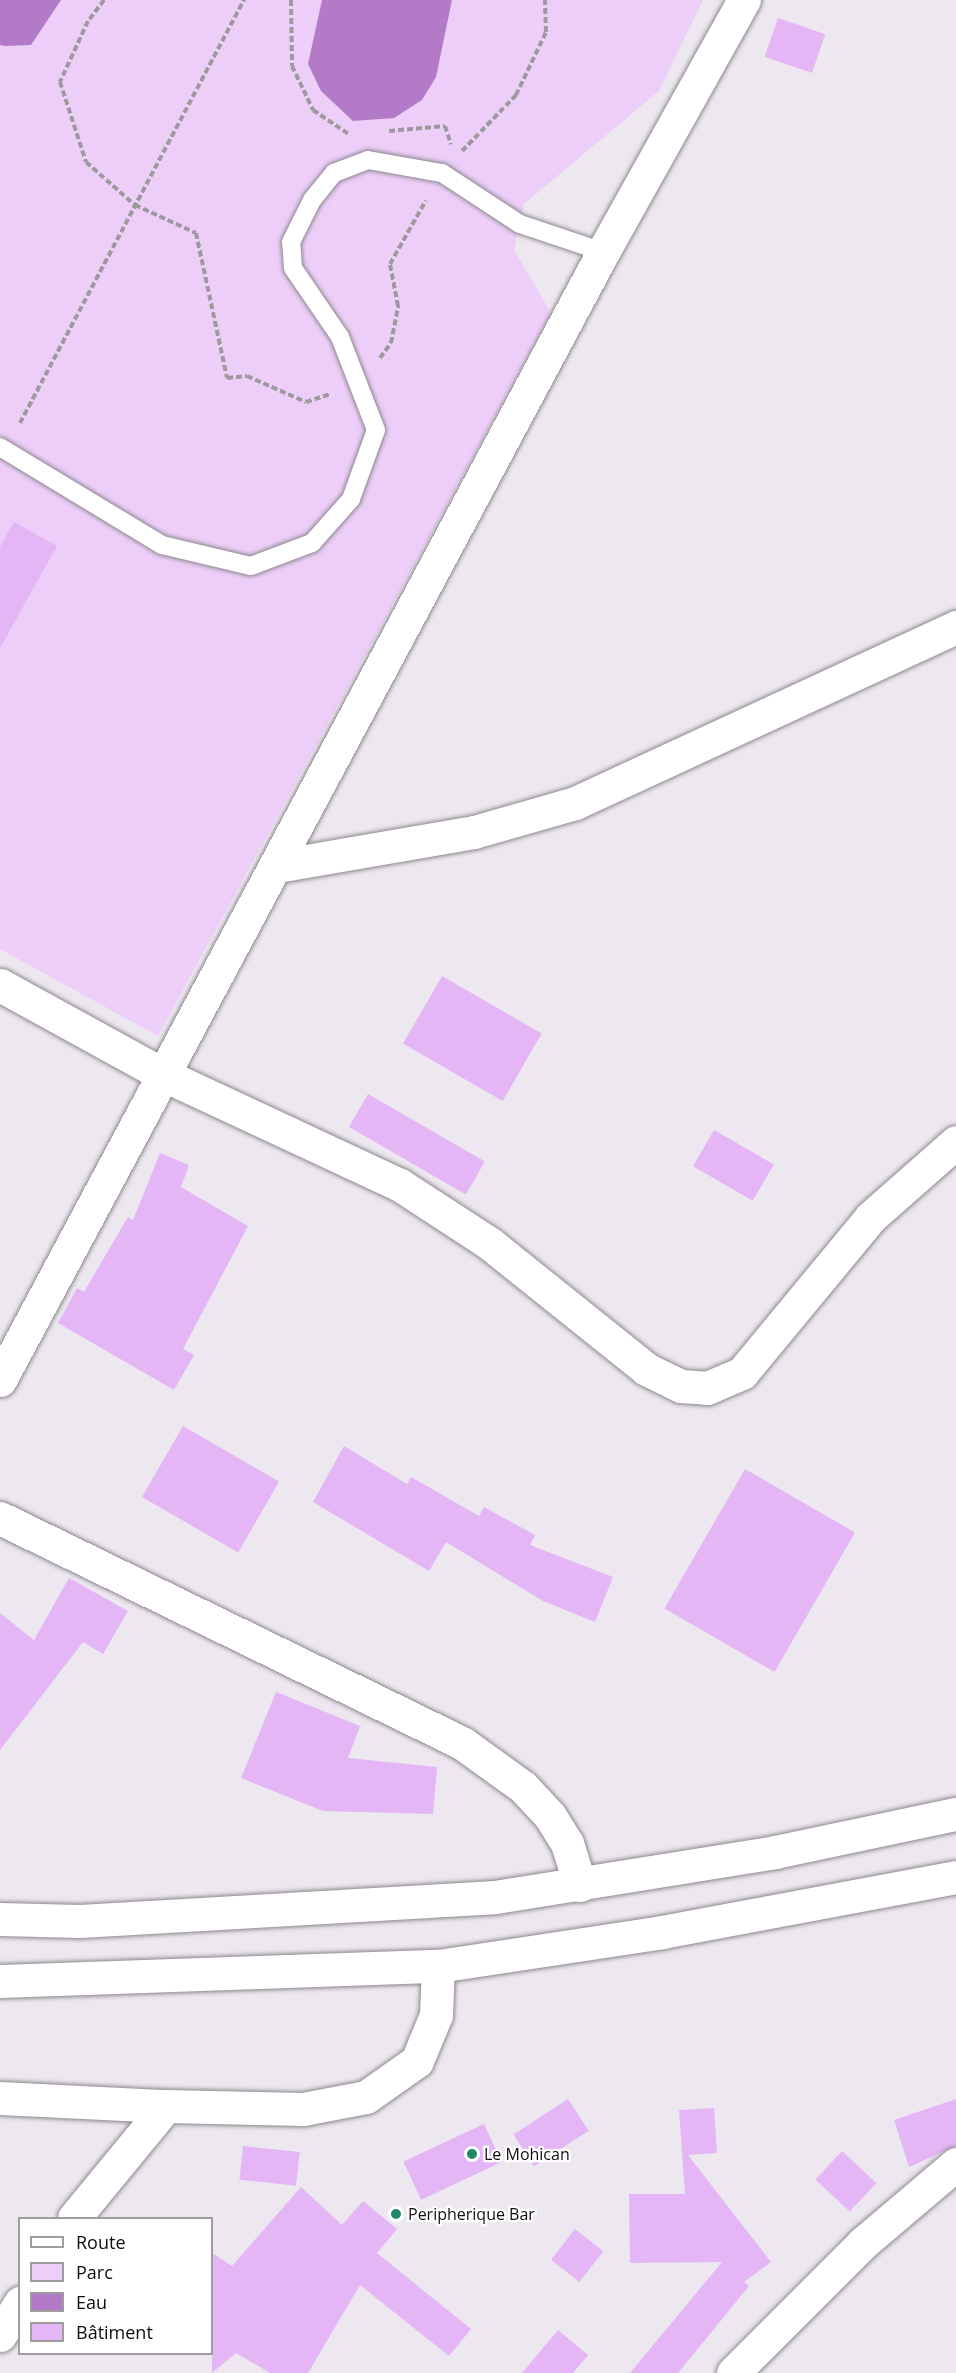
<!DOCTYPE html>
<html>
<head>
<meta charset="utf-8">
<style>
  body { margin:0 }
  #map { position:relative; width:956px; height:2373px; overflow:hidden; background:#ede7ef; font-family:"Open Sans",sans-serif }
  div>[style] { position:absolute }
  .green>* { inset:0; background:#edcef9 }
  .water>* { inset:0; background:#b27ac7 }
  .building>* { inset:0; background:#e4b6f6; transform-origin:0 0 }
  .path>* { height:4px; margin-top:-2px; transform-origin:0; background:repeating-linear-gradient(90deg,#9d999f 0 6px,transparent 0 9px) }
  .roads { filter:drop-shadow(0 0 2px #8d888f) drop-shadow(0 0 2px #8d888f) }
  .service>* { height:18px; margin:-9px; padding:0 9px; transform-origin:9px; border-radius:9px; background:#fff }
  .minor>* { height:33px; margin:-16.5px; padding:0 16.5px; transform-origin:16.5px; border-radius:16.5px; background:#fff }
  .primary>* { height:33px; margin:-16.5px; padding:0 16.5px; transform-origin:16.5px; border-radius:16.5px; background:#fff }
  .dots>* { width:16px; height:16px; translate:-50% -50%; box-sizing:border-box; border:3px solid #fff; border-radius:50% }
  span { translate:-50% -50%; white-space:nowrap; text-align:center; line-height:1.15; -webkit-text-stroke:4.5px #fff; paint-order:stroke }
  .poi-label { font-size:16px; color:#0f0d10 }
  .left { translate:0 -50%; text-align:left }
  .legend { position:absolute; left:18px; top:2217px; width:195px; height:138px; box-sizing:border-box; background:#fff; border:2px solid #9f9e9f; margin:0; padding:8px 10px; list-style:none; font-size:18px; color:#0f0d10 }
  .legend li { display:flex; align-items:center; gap:12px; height:30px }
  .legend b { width:30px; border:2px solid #9f9e9f }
</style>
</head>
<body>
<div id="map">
  <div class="green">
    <i style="clip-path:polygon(0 0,703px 0,659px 91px,524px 204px,514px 250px,551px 313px,158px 1036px,0 949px)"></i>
  </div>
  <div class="water">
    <i style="clip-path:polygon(0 0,61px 0,31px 45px,5px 46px,0 45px)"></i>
    <i style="clip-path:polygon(322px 0,452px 0,436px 77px,422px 100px,394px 118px,353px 121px,321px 91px,308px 64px)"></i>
  </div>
  <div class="building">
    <i style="left:778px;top:18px;width:50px;height:41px;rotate:19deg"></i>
    <i style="clip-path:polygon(14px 522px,57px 546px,0 648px,0 547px)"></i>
    <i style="left:442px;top:976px;width:115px;height:78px;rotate:30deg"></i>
    <i style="left:368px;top:1094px;width:135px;height:38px;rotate:30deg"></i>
    <i style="left:714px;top:1130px;width:69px;height:42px;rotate:30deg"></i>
    <i style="clip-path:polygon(160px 1153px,189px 1165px,181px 1187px,248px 1226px,183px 1349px,194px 1355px,174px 1390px,58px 1323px,77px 1288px,84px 1292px,128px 1217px,133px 1220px)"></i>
    <i style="left:183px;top:1426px;width:111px;height:82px;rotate:30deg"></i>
    <i style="clip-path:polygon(344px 1446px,407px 1484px,411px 1477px,479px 1516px,484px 1507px,535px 1535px,530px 1545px,613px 1577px,595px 1622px,543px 1601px,446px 1542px,429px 1571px,313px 1502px)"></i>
    <i style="left:745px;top:1469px;width:127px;height:161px;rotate:30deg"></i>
    <i style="clip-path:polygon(69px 1578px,128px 1611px,103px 1654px,83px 1642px,0 1750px,0 1613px,34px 1640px)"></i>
    <i style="clip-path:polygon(276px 1692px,360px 1726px,348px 1758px,437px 1767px,433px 1814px,323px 1811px,241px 1778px)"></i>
    <i style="left:568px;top:2099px;width:38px;height:65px;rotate:57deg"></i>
    <i style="clip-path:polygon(956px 2099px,956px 2146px,909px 2167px,894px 2120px)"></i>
    <i style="clip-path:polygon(714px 2108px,717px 2153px,688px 2155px,771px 2262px,744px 2282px,749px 2286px,678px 2373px,630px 2373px,722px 2262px,630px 2263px,629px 2194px,685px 2194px,679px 2110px)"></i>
    <i style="left:484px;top:2124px;width:42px;height:89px;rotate:65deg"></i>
    <i style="left:243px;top:2146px;width:57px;height:34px;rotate:6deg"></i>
    <i style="left:842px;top:2151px;width:47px;height:39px;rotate:43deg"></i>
    <i style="clip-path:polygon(301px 2187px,342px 2225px,363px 2201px,397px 2229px,377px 2253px,471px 2329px,449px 2356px,360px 2285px,308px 2373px,270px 2373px,236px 2353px,212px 2373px,212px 2253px,232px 2266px)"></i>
    <i style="left:575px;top:2229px;width:36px;height:39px;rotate:38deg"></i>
    <i style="clip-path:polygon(558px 2330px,588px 2355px,573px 2373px,522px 2373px)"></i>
  </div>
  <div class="path">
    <i style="left:104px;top:0;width:26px;rotate:127deg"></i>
    <i style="left:88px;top:21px;width:67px;rotate:114.7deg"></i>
    <i style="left:60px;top:82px;width:84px;rotate:72deg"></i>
    <i style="left:86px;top:162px;width:65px;rotate:41.3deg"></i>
    <i style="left:135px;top:205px;width:67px;rotate:24.7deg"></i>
    <i style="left:196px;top:233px;width:148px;rotate:77.9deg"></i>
    <i style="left:227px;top:378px;width:20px;rotate:-6deg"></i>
    <i style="left:247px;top:376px;width:64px;rotate:23.8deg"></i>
    <i style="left:306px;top:402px;width:25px;rotate:-18deg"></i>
    <i style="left:291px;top:0;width:66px;rotate:89.1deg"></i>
    <i style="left:292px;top:66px;width:49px;rotate:64.5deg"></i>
    <i style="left:313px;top:110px;width:45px;rotate:34deg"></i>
    <i style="left:389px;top:131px;width:56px;rotate:-5.1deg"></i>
    <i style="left:445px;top:126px;width:19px;rotate:72deg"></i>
    <i style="left:462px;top:151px;width:78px;rotate:-46deg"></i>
    <i style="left:516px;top:95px;width:70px;rotate:-64.5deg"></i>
    <i style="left:546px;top:32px;width:32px;rotate:-92deg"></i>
    <i style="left:380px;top:358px;width:19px;rotate:-54deg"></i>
    <i style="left:391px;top:343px;width:38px;rotate:-79deg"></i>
    <i style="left:398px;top:306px;width:43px;rotate:-100.8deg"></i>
    <i style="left:390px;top:264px;width:73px;rotate:-60.6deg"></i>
    <i style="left:20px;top:423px;width:479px;rotate:-62.1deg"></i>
  </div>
  <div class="roads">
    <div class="service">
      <i style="left:0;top:447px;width:189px;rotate:31.2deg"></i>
      <i style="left:162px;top:545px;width:91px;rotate:13.3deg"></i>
      <i style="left:251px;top:566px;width:65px;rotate:-20.7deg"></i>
      <i style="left:312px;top:543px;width:59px;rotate:-48.4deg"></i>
      <i style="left:351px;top:499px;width:73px;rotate:-70.1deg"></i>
      <i style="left:376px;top:430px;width:100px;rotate:-111.2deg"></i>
      <i style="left:340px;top:337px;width:83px;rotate:-124.3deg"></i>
      <i style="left:293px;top:268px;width:26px;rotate:-94deg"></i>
      <i style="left:291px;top:242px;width:47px;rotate:-63.4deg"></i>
      <i style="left:312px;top:200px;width:35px;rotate:-51deg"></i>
      <i style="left:334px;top:173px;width:36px;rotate:-21deg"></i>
      <i style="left:368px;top:160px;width:75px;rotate:10deg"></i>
      <i style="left:442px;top:173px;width:93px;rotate:33.2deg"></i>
      <i style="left:520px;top:224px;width:88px;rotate:18.6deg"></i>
    </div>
    <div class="minor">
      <i style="left:277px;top:866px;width:200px;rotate:-9.8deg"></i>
      <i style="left:474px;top:832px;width:105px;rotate:-16deg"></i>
      <i style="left:575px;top:803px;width:420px;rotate:-24.8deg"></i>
      <i style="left:0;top:985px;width:187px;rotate:28.8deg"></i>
      <i style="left:164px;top:1075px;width:260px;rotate:25deg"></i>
      <i style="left:400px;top:1185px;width:106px;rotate:33.1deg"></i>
      <i style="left:489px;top:1243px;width:201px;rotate:38.7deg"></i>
      <i style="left:646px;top:1369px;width:39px;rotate:26deg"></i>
      <i style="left:681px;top:1386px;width:26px;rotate:4deg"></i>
      <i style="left:707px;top:1388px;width:38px;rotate:-23deg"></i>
      <i style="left:742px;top:1373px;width:202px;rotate:-50.4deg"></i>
      <i style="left:871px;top:1217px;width:113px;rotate:-41.4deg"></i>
      <i style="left:0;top:1380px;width:1279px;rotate:-61.87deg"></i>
      <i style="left:603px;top:252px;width:289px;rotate:-60.8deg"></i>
      <i style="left:0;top:1518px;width:514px;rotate:25.97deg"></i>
      <i style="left:462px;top:1743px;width:75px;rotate:35.8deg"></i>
      <i style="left:523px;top:1787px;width:40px;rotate:47deg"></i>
      <i style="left:550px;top:1816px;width:32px;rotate:58deg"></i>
      <i style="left:567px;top:1843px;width:44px;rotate:72.8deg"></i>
      <i style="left:0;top:2098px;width:166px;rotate:2.8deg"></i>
      <i style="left:74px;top:2218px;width:145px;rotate:-50.6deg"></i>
      <i style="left:166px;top:2106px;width:137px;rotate:1.3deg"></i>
      <i style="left:303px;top:2109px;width:64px;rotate:-10.8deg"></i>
      <i style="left:366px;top:2097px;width:62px;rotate:-35.2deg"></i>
      <i style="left:417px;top:2061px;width:50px;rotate:-67.6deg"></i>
      <i style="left:436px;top:2015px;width:49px;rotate:-87.7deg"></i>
      <i style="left:0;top:2335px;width:38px;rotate:-58deg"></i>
      <i style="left:733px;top:2373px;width:184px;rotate:-45deg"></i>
      <i style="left:863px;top:2243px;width:122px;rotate:-40.3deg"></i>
    </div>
    <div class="primary">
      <i style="left:0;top:1919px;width:80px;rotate:1.4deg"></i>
      <i style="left:80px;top:1921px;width:416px;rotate:-3.3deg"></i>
      <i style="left:495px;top:1897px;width:284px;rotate:-9.1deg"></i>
      <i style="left:775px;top:1852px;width:185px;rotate:-11.9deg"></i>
      <i style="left:0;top:1981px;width:438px;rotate:-2deg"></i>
      <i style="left:438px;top:1966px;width:227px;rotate:-8.6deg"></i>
      <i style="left:662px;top:1932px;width:299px;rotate:-10.6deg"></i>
    </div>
  </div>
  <div class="dots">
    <i style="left:472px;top:2154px;background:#1d8967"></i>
    <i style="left:396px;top:2214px;background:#1d8967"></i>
  </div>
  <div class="poi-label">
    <span class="left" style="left:484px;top:2154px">Le Mohican</span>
    <span class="left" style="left:408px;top:2214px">Peripherique Bar</span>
  </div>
  <ul class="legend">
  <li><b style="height:8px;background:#fff"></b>Route</li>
  <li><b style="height:16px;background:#edcef9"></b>Parc</li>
  <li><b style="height:16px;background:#b27ac7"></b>Eau</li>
  <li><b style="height:16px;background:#e4b6f6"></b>Bâtiment</li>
  </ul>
</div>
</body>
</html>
